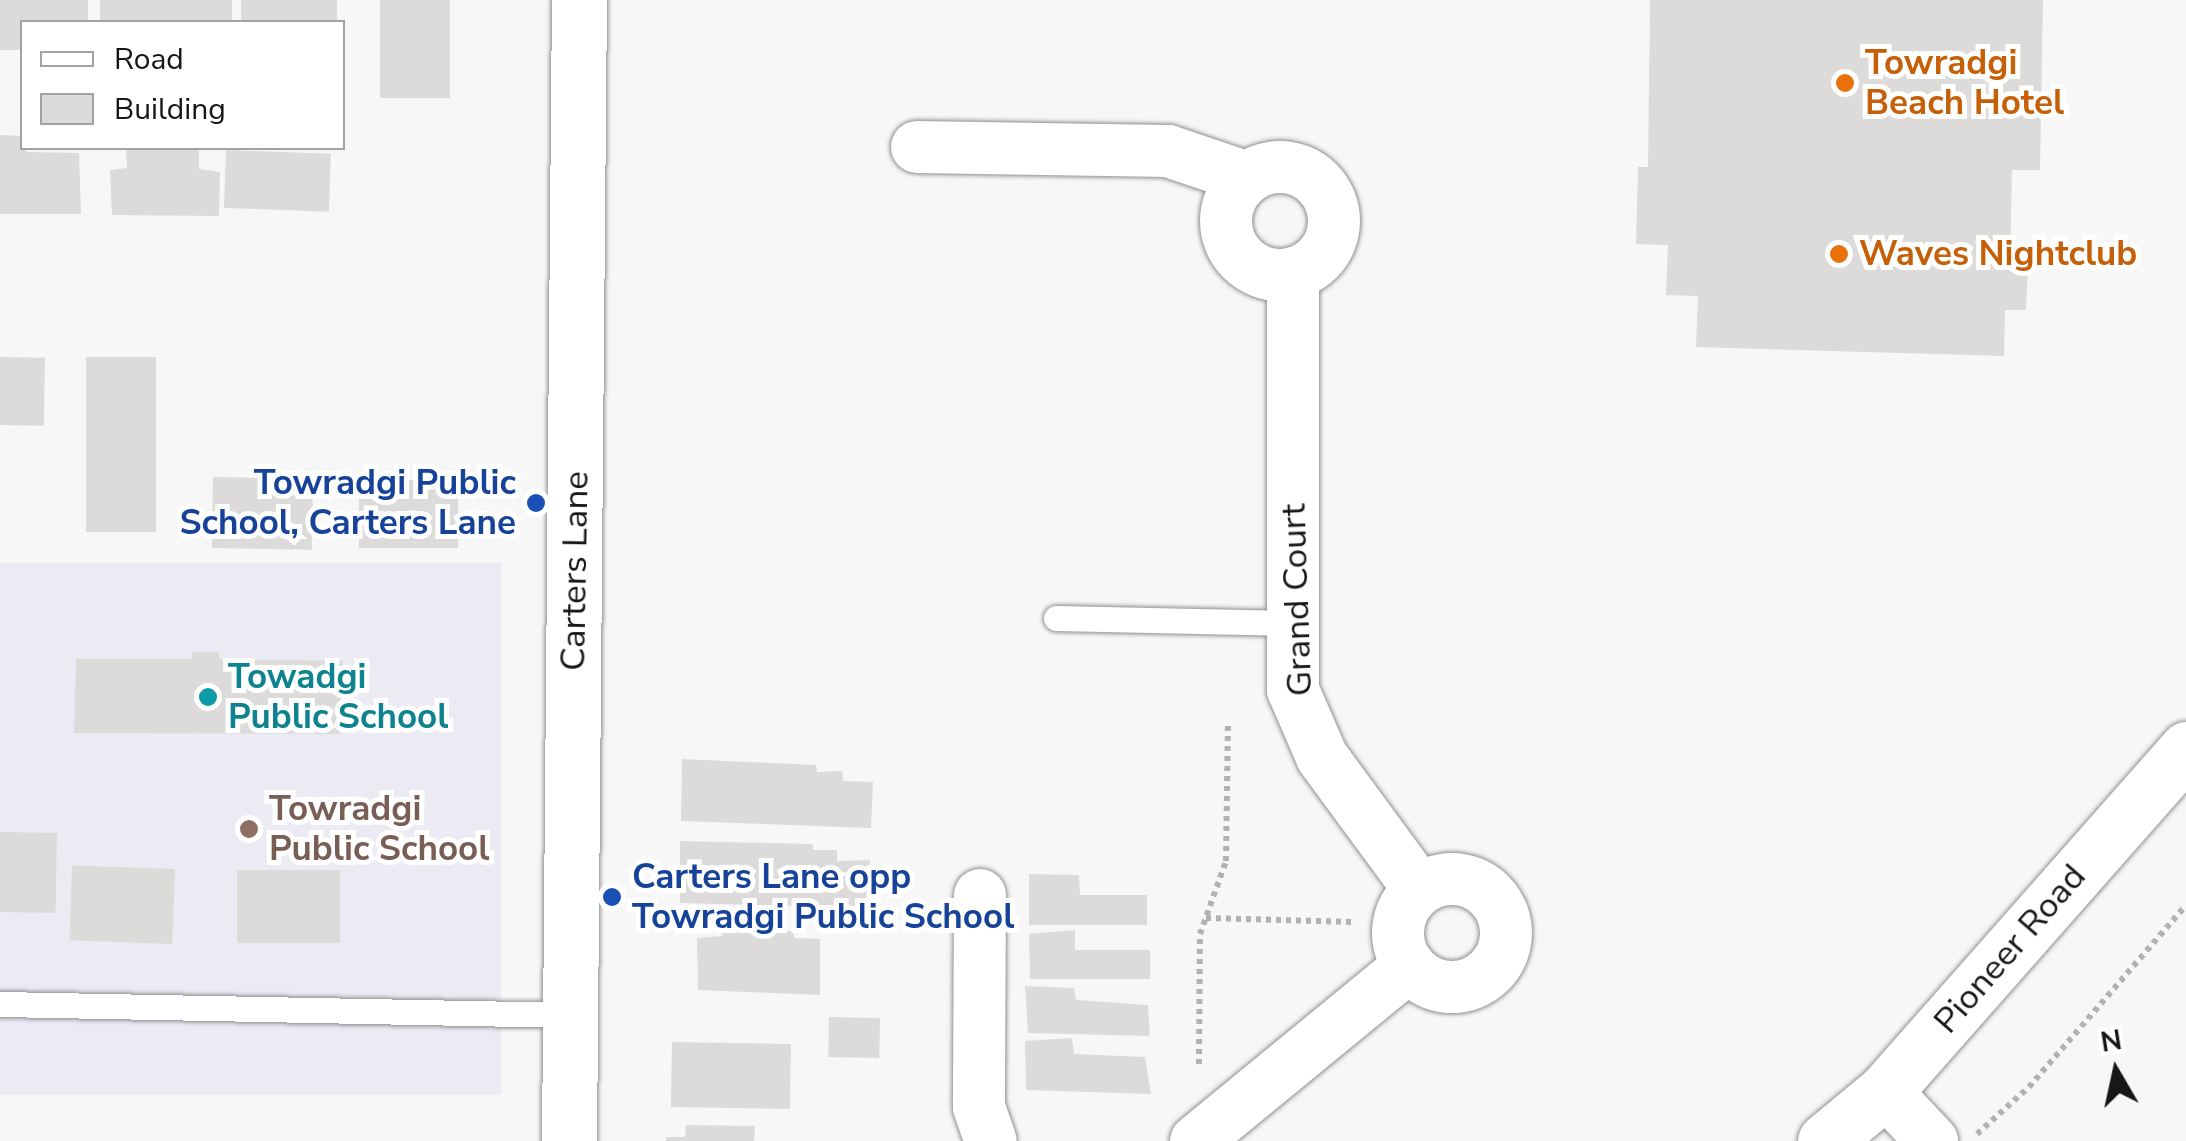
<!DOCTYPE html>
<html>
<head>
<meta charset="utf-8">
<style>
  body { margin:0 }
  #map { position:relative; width:2186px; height:1141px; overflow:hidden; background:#f7f7f8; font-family:"Nunito Sans",sans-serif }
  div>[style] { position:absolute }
  .built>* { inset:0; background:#ecebf4; transform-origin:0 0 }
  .building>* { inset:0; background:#dcdbda; transform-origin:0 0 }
  .path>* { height:6px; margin-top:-3px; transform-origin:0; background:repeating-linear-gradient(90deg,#b2b2b2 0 5px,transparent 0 10px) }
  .roads { filter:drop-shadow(0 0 2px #909091) drop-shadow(0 0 2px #909091) }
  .lane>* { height:25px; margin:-12.5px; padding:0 12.5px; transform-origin:12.5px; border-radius:12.5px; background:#fff }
  .street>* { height:52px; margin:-26px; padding:0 26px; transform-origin:26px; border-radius:26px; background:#fff }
  .street>.ring { margin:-26px; padding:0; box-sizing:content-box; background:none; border:52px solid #fff; border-radius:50% }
  .secondary>* { height:55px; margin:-27.5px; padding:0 27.5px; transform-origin:27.5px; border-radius:27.5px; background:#fff }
  .dots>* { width:28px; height:28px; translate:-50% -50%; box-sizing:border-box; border:5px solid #fff; border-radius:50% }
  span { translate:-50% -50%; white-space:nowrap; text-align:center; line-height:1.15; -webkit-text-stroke:10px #fff; paint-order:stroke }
  .food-label { font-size:35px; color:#c56008; font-weight:700 }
  .left { translate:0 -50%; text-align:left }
  .transit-label { font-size:35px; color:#164399; font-weight:700 }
  .right { translate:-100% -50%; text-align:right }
  .street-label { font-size:35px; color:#171717 }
  .culture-label { font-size:35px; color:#0d838f; font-weight:700 }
  .education-label { font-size:35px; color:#785e54; font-weight:700 }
  .legend { position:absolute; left:20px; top:20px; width:325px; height:130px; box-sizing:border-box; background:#fff; border:2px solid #a2a2a2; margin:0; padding:12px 18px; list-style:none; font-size:30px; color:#171717 }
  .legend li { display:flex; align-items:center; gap:20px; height:50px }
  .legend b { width:50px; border:2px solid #a2a2a2 }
  .north { position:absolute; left:2066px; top:1021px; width:100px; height:100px; -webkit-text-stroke:8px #fff; paint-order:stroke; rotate:351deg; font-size:28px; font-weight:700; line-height:40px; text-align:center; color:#171717 }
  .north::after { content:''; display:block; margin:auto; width:35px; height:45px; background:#171717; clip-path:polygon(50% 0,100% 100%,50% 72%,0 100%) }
</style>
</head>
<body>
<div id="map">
  <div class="built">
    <i style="left:0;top:563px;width:501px;height:532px"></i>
  </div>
  <div class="building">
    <i style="clip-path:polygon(0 0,88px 0,88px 22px,22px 22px,22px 50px,0 50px)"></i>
    <i style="left:100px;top:0;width:132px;height:22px"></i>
    <i style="left:241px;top:0;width:96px;height:22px"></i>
    <i style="left:380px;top:0;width:70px;height:98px"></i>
    <i style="clip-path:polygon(1650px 0,2043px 0,2040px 170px,2012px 170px,2010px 264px,2028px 265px,2026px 310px,2005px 310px,2004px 356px,1696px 347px,1698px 296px,1666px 295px,1668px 245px,1636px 244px,1638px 167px,1648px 167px)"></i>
    <i style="clip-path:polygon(0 135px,22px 136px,22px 148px,28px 152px,79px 153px,81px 214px,0 214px)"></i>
    <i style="clip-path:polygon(199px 149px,199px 169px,220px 172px,219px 216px,112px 215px,110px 170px,127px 168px,126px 150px)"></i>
    <i style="left:226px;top:150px;width:105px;height:58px;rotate:2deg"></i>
    <i style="left:0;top:357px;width:45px;height:68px;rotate:1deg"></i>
    <i style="left:86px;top:357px;width:70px;height:175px"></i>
    <i style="left:213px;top:477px;width:100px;height:71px;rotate:1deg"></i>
    <i style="left:359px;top:480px;width:99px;height:68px"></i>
    <i style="clip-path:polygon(192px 652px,219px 652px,219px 659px,343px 661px,340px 734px,74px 733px,76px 659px,192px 659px)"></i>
    <i style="clip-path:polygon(682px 759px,816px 765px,817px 772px,842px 771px,843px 781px,873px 782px,871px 828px,681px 821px)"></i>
    <i style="left:0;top:832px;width:57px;height:80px;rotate:1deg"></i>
    <i style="clip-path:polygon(680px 841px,813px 844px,813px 850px,837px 850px,837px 861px,870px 860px,870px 908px,680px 903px)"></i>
    <i style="left:175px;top:869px;width:75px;height:103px;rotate:92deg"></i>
    <i style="left:237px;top:870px;width:103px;height:73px"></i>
    <i style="clip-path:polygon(1029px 874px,1079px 875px,1080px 895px,1147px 895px,1147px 925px,1029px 925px)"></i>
    <i style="clip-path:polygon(724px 928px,793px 931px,794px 938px,820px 939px,820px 995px,698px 990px,697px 938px,722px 936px)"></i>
    <i style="clip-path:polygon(1075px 930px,1075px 950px,1150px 950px,1150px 979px,1030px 979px,1029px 934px)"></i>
    <i style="clip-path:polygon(1025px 986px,1074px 988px,1076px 1000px,1148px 1005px,1150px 1036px,1028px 1033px)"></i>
    <i style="left:829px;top:1017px;width:51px;height:40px;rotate:1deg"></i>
    <i style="clip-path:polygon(1072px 1038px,1074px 1054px,1145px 1057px,1151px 1094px,1026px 1090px,1025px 1041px)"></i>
    <i style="left:672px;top:1042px;width:119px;height:65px;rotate:1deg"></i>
    <i style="clip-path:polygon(686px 1125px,755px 1126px,754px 1141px,666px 1141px,666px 1137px,685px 1137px)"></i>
  </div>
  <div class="path">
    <i style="left:1206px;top:918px;width:149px;rotate:1.5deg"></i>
    <i style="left:1199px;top:1064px;width:130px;rotate:-89.6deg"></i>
    <i style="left:1200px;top:934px;width:77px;rotate:-70.4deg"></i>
    <i style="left:1226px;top:861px;width:136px;rotate:-89.2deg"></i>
    <i style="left:1977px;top:1134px;width:70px;rotate:-42.1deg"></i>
    <i style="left:2029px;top:1087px;width:240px;rotate:-49.2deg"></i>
  </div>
  <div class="roads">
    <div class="lane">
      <i style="left:1056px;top:618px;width:236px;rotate:1.2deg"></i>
      <i style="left:0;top:1004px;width:572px;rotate:1.1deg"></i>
    </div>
    <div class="street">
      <i style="left:917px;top:147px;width:251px;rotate:0.9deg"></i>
      <i style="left:1168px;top:151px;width:84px;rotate:18.6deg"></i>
      <i class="ring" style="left:1226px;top:167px;width:56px;height:56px"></i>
      <i style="left:1293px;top:273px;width:417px;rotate:90deg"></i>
      <i style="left:1293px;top:690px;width:73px;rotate:66.6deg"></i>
      <i style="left:1322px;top:757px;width:164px;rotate:53.7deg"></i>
      <i class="ring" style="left:1398px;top:879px;width:56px;height:56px"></i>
      <i style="left:980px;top:895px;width:212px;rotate:90.3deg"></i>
      <i style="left:979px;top:1107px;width:36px;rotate:71deg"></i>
      <i style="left:1885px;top:1091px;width:69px;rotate:46.8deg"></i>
      <i style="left:1196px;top:1141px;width:276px;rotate:-39.4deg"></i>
    </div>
    <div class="secondary">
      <i style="left:569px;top:1141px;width:1141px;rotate:-89.5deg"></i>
      <i style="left:1825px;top:1141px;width:78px;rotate:-39.8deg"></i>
      <i style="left:1885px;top:1091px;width:456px;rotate:-48.6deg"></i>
    </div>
  </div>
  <div class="dots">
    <i style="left:1845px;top:83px;background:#e8710a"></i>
    <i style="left:1839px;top:254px;background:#e8710a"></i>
    <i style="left:536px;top:503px;background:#1a4fb4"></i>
    <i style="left:208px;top:697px;background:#0f9aa8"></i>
    <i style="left:249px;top:829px;background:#8d6e63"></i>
    <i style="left:612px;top:897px;background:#1a4fb4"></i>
  </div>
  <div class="food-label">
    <span class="left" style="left:1865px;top:83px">Towradgi<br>Beach Hotel</span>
    <span class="left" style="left:1859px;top:254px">Waves Nightclub</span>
  </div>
  <div class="transit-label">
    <span class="right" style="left:516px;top:503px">Towradgi Public<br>School, Carters Lane</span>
    <span class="left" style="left:632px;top:897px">Carters Lane opp<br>Towradgi Public School</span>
  </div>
  <div class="street-label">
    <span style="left:575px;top:571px;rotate:-89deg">Carters Lane</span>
    <span style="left:1297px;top:600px;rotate:-92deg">Grand Court</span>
    <span style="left:2010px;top:949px;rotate:-49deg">Pioneer Road</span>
  </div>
  <div class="culture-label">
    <span class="left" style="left:228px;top:697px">Towadgi<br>Public School</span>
  </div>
  <div class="education-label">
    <span class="left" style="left:269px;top:829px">Towradgi<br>Public School</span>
  </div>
  <ul class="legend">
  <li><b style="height:12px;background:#fff"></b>Road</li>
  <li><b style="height:28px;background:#dcdbda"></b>Building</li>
  </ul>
  <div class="north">N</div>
</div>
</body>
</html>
